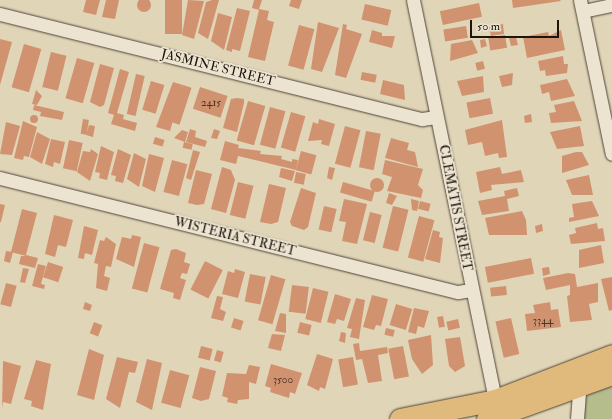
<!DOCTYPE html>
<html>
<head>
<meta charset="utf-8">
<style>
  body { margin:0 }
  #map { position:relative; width:612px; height:419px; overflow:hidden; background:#e1d5b8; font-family:"IM FELL Double Pica",serif }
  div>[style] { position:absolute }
  .green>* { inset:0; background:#b5bd8d }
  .building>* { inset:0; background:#d19270; transform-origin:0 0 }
  .round { border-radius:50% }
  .roads { filter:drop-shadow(0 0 1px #4e4436) drop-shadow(0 0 1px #4e4436) }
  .minor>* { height:13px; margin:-6.5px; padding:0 6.5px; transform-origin:6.5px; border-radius:6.5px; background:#ece4d1 }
  .primary>* { height:21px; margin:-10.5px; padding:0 10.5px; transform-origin:10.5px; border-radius:10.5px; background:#e0ba7c }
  span { translate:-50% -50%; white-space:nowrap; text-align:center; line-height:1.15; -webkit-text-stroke:3.5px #ece4d1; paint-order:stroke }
  .number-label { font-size:11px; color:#4a3424 }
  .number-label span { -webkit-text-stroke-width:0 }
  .street-label { font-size:13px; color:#1d140b }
  .scale { position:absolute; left:470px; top:20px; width:89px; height:18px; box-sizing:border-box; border:2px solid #1d140b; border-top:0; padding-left:5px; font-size:12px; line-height:14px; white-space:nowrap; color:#1d140b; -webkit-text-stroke:3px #ece4d1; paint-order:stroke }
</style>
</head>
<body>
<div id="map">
  <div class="green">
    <i style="clip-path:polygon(612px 374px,612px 419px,577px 419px,581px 388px)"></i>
  </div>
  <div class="building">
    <i class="round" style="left:137px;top:-2px;width:14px;height:14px"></i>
    <i style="clip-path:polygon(86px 0,100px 0,96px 15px,83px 12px)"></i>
    <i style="clip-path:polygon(106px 0,119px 0,115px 19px,102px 17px)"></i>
    <i style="left:165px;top:0;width:17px;height:34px"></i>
    <i style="clip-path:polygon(188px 0,204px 1px,194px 39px,182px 35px)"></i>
    <i style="clip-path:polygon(212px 0,219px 0,208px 39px,198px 33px,206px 2px)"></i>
    <i style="clip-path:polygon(254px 0,262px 0,259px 9px,269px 11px,267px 20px,274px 22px,265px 61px,248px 57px,259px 10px,252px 8px)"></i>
    <i style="clip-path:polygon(291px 0,302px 0,299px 9px,289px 6px)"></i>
    <i style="clip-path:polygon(512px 0,560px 0,561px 1px,513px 8px)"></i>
    <i style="left:479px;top:3px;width:14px;height:40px;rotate:78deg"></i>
    <i style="left:365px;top:4px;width:27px;height:16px;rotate:13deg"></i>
    <i style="clip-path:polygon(237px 8px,250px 11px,240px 51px,232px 49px,232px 52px,226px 50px)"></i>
    <i style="clip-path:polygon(218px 13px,232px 17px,224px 50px,211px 41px)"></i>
    <i style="clip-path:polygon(318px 22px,339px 28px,322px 72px,311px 69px)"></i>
    <i style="clip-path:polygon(343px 24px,347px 25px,346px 29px,362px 34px,346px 78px,335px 75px)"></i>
    <i style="clip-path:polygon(503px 24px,504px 34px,491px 36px,489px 27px)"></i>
    <i style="left:299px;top:25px;width:16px;height:42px;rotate:15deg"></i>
    <i style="left:466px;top:26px;width:12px;height:23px;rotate:81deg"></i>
    <i style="clip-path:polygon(372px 30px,382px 33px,382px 36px,395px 36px,392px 48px,369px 42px)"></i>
    <i style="clip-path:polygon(561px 30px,565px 50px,527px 58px,523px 37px,548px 32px,549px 36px)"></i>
    <i style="left:505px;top:35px;width:13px;height:17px;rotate:81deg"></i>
    <i style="clip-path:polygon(516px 37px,518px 45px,511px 46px,509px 38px)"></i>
    <i style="clip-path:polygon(0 39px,12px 42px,0 85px)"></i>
    <i style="clip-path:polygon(485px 39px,487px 46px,481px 48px,480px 40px)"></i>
    <i style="clip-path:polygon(472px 40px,478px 53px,450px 61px,451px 44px)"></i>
    <i style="left:24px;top:44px;width:18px;height:45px;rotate:16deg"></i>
    <i style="left:51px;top:52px;width:16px;height:36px;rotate:14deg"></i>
    <i style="clip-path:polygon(563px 56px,564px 64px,568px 64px,567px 73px,546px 76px,545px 70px,540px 71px,538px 61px)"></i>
    <i style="left:77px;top:58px;width:18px;height:42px;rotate:16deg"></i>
    <i style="left:483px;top:61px;width:8px;height:8px;rotate:76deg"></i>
    <i style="clip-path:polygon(100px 64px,114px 68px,104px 105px,100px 107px,90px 102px)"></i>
    <i style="clip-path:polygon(120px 69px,129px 72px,117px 113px,124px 115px,123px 119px,137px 123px,135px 131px,111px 124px,114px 115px,108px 113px)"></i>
    <i style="left:362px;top:72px;width:15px;height:8px;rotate:11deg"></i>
    <i style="clip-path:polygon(513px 73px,512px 85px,502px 87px,499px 76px)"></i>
    <i style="left:136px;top:74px;width:9px;height:41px;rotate:13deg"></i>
    <i style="clip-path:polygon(483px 76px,484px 92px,462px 96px,457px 81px)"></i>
    <i style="clip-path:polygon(567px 79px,575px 96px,551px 101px,549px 92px,542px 94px,540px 85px)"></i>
    <i style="clip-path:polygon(383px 80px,404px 85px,405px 100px,380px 94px)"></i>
    <i style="left:151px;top:81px;width:14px;height:30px;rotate:17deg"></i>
    <i style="clip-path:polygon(173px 82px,183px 85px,170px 131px,156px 127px)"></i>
    <i style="left:183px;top:85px;width:9px;height:39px;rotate:18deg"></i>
    <i style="left:200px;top:87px;width:29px;height:23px;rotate:18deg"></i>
    <i style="clip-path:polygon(36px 90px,42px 96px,37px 105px,32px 104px)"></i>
    <i style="clip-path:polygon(237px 98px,244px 99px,244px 103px,237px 132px,223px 128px,231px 99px)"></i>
    <i style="left:490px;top:98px;width:16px;height:24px;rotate:79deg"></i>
    <i style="left:248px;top:101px;width:18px;height:41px;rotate:16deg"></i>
    <i style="clip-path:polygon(574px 101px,582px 121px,551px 123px,549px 113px,556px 112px,554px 105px)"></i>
    <i style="clip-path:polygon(34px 105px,64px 112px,62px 120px,40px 116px,41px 112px,33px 110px)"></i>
    <i style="left:270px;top:107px;width:16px;height:39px;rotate:15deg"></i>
    <i style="left:291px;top:112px;width:15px;height:37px;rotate:16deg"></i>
    <i style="clip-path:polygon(531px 114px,532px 122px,525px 123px,524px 116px)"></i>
    <i class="round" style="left:30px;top:115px;width:8px;height:8px"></i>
    <i style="left:83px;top:119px;width:6px;height:15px;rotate:9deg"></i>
    <i style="clip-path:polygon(319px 119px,335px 124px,329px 146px,321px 144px,322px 140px,308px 141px,313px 122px,318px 124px)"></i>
    <i style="clip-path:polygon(502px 120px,507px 157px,499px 158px,498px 153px,485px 156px,482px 142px,468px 145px,465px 130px)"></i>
    <i style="clip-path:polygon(23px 121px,37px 127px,29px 157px,24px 156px,23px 160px,14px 158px)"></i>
    <i style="clip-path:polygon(6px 122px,20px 126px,12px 155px,0 154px)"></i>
    <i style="clip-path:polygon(89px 125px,95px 126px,93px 137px,86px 135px)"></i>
    <i style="left:345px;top:126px;width:16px;height:39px;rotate:15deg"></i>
    <i style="clip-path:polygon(580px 126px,584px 146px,557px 149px,550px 132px)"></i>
    <i style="clip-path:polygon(190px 129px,196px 131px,195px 137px,207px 141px,205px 147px,186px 142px)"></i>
    <i style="clip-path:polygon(214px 129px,220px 131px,217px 139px,211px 138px)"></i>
    <i style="clip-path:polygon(182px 130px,188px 132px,185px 142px,174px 138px)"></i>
    <i style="left:366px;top:131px;width:15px;height:37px;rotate:11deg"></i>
    <i style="clip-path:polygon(37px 132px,50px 139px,42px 164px,30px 157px)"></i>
    <i style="left:155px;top:137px;width:10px;height:7px;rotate:17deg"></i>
    <i style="clip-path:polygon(391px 138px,409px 143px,407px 150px,415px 152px,418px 167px,385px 158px)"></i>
    <i style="clip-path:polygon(51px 139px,65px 142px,60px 164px,54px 162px,53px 167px,45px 164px)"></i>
    <i style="left:69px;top:140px;width:14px;height:29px;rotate:12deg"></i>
    <i style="clip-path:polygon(225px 141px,239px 145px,238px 148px,261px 151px,260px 154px,282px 156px,281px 159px,292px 162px,292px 159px,298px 160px,296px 170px,238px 156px,236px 164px,220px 160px)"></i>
    <i style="left:184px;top:142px;width:9px;height:6px;rotate:13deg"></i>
    <i style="clip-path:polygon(101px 146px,114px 152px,107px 180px,99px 178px,100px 173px,95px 172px)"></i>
    <i style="clip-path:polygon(91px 149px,98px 154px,90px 181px,77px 172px,83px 151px,90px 152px)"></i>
    <i style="clip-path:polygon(118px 149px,131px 155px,123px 183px,115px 181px,116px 176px,111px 175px)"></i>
    <i style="clip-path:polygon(193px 150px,200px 152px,191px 180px,186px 178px)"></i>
    <i style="left:301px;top:151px;width:16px;height:20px;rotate:15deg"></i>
    <i style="clip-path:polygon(576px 152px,582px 152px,589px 165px,562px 173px,562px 156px)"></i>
    <i style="clip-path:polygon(134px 153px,146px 159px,139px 187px,127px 179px)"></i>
    <i style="clip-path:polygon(149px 154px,164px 158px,155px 192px,142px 186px)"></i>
    <i style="left:172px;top:160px;width:16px;height:33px;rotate:15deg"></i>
    <i style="clip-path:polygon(385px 160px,423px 169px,418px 185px,423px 190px,421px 198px,387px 191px,392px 177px,382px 174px)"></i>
    <i style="clip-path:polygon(222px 167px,231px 170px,235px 180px,226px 213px,211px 209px)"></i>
    <i style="clip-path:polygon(329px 167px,335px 168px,332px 180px,327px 178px)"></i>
    <i style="clip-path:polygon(500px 167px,502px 174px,521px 170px,524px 182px,491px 185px,492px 190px,480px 193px,476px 172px)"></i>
    <i style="clip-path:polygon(281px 168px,295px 171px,292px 181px,279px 177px)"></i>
    <i style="clip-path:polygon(196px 170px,212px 174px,204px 204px,197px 205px,188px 203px)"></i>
    <i style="left:296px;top:172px;width:10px;height:11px;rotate:11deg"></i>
    <i style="clip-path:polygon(589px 175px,593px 195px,572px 195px,566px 180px)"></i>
    <i class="round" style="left:370px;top:178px;width:14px;height:14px"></i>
    <i style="left:238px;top:182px;width:16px;height:34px;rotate:14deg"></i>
    <i style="left:343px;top:182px;width:33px;height:11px;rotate:16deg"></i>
    <i style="clip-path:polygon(269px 184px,286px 188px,278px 222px,271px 224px,260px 222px)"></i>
    <i style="clip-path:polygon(301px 188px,316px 193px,308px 227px,304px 230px,292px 226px,290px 222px)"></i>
    <i style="clip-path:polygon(517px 188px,519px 196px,507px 199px,509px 211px,482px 215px,478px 201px,505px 196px,504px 191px)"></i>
    <i style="clip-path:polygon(389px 193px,397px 196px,392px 205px,386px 203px)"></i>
    <i style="clip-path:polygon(344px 199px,367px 204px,357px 244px,342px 241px,346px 222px,339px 221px)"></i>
    <i style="clip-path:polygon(411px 199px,419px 201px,417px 211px,412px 210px)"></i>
    <i style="left:420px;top:201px;width:11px;height:8px;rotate:15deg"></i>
    <i style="clip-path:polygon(592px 201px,599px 216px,569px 222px,569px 218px,574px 217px,572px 204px)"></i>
    <i style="clip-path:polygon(0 204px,5px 205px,1px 222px,0 222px)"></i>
    <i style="left:324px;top:206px;width:13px;height:24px;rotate:13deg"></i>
    <i style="left:393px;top:206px;width:16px;height:43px;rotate:14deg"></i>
    <i style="clip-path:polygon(22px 209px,37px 213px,26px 255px,38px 258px,35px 268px,19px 264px,21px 256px,26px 256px,11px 252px)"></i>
    <i style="clip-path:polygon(522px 211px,526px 220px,527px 235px,489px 235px,485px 218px)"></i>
    <i style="left:370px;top:212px;width:12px;height:29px;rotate:14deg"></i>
    <i style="clip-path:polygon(54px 215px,73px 220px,66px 247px,58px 245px,55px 257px,45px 254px)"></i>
    <i style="left:419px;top:216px;width:16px;height:43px;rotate:15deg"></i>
    <i style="clip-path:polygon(597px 223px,598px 229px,603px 228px,605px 241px,571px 244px,569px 235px,576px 233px,575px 228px)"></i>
    <i style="clip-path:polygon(542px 224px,543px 231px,536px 233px,535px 226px)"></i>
    <i style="clip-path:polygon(84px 226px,98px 230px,92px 255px,85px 253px,84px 259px,78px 258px)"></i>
    <i style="clip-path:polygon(433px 230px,440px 232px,439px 237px,443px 238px,440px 263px,425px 259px)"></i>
    <i style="clip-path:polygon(132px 235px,141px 237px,134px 267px,116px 259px,122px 237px,131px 239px)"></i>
    <i style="clip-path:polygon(106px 237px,116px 244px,111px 267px,106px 266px,104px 276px,110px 278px,107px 291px,96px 288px,98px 264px,94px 263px,100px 240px,104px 241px)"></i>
    <i style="left:144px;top:243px;width:16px;height:47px;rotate:15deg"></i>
    <i style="clip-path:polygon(601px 245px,604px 263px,579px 268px,579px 250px)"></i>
    <i style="clip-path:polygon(176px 249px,186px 253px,184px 262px,190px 264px,187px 274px,182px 273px,180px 278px,186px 280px,180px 300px,173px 298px,174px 293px,160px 289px,171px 250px)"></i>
    <i style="clip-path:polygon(6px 251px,13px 252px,10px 263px,4px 261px)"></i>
    <i style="left:531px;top:258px;width:16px;height:47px;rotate:79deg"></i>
    <i style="left:205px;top:261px;width:20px;height:32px;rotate:27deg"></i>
    <i style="left:48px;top:262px;width:16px;height:16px;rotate:18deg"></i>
    <i style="clip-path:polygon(38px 264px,46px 266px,41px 284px,45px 285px,44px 289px,32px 286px)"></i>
    <i style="clip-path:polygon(549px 267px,550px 274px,543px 276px,542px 268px)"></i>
    <i style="clip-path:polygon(23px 268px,29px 269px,25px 283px,20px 282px)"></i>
    <i style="clip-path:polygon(235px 269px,245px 272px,238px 298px,222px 294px,228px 271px,234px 273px)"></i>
    <i style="clip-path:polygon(568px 273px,575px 274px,577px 287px,598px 283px,598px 302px,589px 304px,592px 320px,570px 322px,567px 296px,570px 295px,570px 285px,546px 290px,543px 278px)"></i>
    <i style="left:250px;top:274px;width:16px;height:28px;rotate:11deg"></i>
    <i style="left:271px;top:275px;width:15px;height:47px;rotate:16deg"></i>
    <i style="clip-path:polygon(612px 277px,612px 310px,609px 311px,601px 279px)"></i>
    <i style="left:6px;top:283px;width:11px;height:22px;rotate:15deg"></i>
    <i style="left:292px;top:285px;width:17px;height:27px;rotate:7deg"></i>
    <i style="left:506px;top:286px;width:9px;height:16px;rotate:84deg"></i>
    <i style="left:313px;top:288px;width:16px;height:32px;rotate:14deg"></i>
    <i style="clip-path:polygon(335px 294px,351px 299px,344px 321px,337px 319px,335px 324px,327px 322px)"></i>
    <i style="clip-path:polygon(372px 295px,388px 299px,381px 326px,376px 325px,374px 330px,363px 327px)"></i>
    <i style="clip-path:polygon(217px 296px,223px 297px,220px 309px,226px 312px,223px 321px,211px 318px)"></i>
    <i style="clip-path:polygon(356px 298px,365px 300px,359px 339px,350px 337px,352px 329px,347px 328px)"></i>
    <i style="clip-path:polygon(85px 302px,92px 305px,90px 311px,83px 309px)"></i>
    <i style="clip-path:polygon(550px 302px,551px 310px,558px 309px,561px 327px,527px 331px,525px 314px,535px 313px,533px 305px)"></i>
    <i style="left:396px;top:304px;width:17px;height:22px;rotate:17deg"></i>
    <i style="clip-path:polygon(414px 308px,429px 311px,424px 328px,418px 326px,416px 334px,408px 332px)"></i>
    <i style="clip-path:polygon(280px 313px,286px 314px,286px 333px,275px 331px)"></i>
    <i style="left:443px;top:316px;width:11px;height:6px;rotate:80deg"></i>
    <i style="left:234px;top:318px;width:10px;height:10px;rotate:17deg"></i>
    <i style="left:511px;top:318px;width:37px;height:16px;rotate:77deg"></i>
    <i style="left:458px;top:319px;width:9px;height:12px;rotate:77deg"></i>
    <i style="left:94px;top:322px;width:9px;height:12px;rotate:21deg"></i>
    <i style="left:300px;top:322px;width:12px;height:11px;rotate:14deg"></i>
    <i style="left:386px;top:328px;width:9px;height:7px;rotate:13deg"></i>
    <i style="clip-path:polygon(341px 332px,346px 333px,345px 343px,339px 341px)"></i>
    <i style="clip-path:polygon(272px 334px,285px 335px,281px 351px,268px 348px)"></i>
    <i style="clip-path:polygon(431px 335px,433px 365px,422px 374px,412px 359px,408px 340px)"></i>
    <i style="clip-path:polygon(460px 337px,465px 366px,455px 372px,449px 366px,445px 339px)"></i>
    <i style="clip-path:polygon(359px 343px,360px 351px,387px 347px,388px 353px,378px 355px,382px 381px,368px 383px,362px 359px,356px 360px,353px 344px)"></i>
    <i style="left:201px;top:346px;width:12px;height:12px;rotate:14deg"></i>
    <i style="left:403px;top:346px;width:31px;height:15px;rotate:79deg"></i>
    <i style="clip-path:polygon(89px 349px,104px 355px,94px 400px,77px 395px)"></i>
    <i style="left:217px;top:350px;width:7px;height:11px;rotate:16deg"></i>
    <i style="clip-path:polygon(317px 354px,333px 359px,325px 389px,320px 387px,319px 391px,307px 385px)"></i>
    <i style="clip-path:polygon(117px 357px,138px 362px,135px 373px,129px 372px,120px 408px,106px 399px)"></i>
    <i style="left:353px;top:357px;width:28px;height:15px;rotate:80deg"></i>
    <i style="clip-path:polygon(147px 359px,162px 363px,152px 410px,136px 402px)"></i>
    <i style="clip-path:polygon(36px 360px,51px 364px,43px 410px,31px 406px,32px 401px,24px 399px)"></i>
    <i style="clip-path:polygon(3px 361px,21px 366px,11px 404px,3px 402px,2px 408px)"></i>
    <i style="clip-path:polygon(271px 364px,302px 373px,295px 394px,290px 392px,289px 398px,270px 392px,271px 388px,265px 386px)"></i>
    <i style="clip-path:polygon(249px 365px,260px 367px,256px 384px,249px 382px,249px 399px,238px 400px,237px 404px,227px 402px,228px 398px,222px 396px,227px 373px,246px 374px)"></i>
    <i style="clip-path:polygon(200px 367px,216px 371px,209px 399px,201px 401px,192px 398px)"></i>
    <i style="left:170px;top:370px;width:20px;height:34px;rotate:15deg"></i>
  </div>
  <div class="roads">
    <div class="minor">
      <i style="left:413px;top:0;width:414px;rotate:78.4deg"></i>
      <i style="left:580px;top:0;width:157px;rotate:78.3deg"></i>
      <i style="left:583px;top:11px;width:30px;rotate:-12deg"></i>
      <i style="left:0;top:14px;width:435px;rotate:14deg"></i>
      <i style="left:422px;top:119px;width:14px;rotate:-8deg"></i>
      <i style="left:0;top:178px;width:472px;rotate:14deg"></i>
      <i style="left:458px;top:292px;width:13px;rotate:-9deg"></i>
      <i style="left:577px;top:419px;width:40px;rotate:-85.7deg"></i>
    </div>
    <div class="primary">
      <i style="left:400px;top:419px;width:97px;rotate:-11.3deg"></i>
      <i style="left:495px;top:400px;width:125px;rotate:-21deg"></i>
      <i style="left:487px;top:419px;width:133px;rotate:-19.8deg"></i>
    </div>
  </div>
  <div class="number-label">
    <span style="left:211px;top:103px">2415</span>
    <span style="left:543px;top:321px">3344</span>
    <span style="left:283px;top:380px">3500</span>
  </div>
  <div class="street-label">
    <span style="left:218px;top:68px;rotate:14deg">JASMINE STREET</span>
    <span style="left:455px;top:208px;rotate:79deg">CLEMATIS STREET</span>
    <span style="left:235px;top:237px;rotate:14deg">WISTERIA STREET</span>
  </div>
  <div class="scale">50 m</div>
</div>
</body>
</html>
